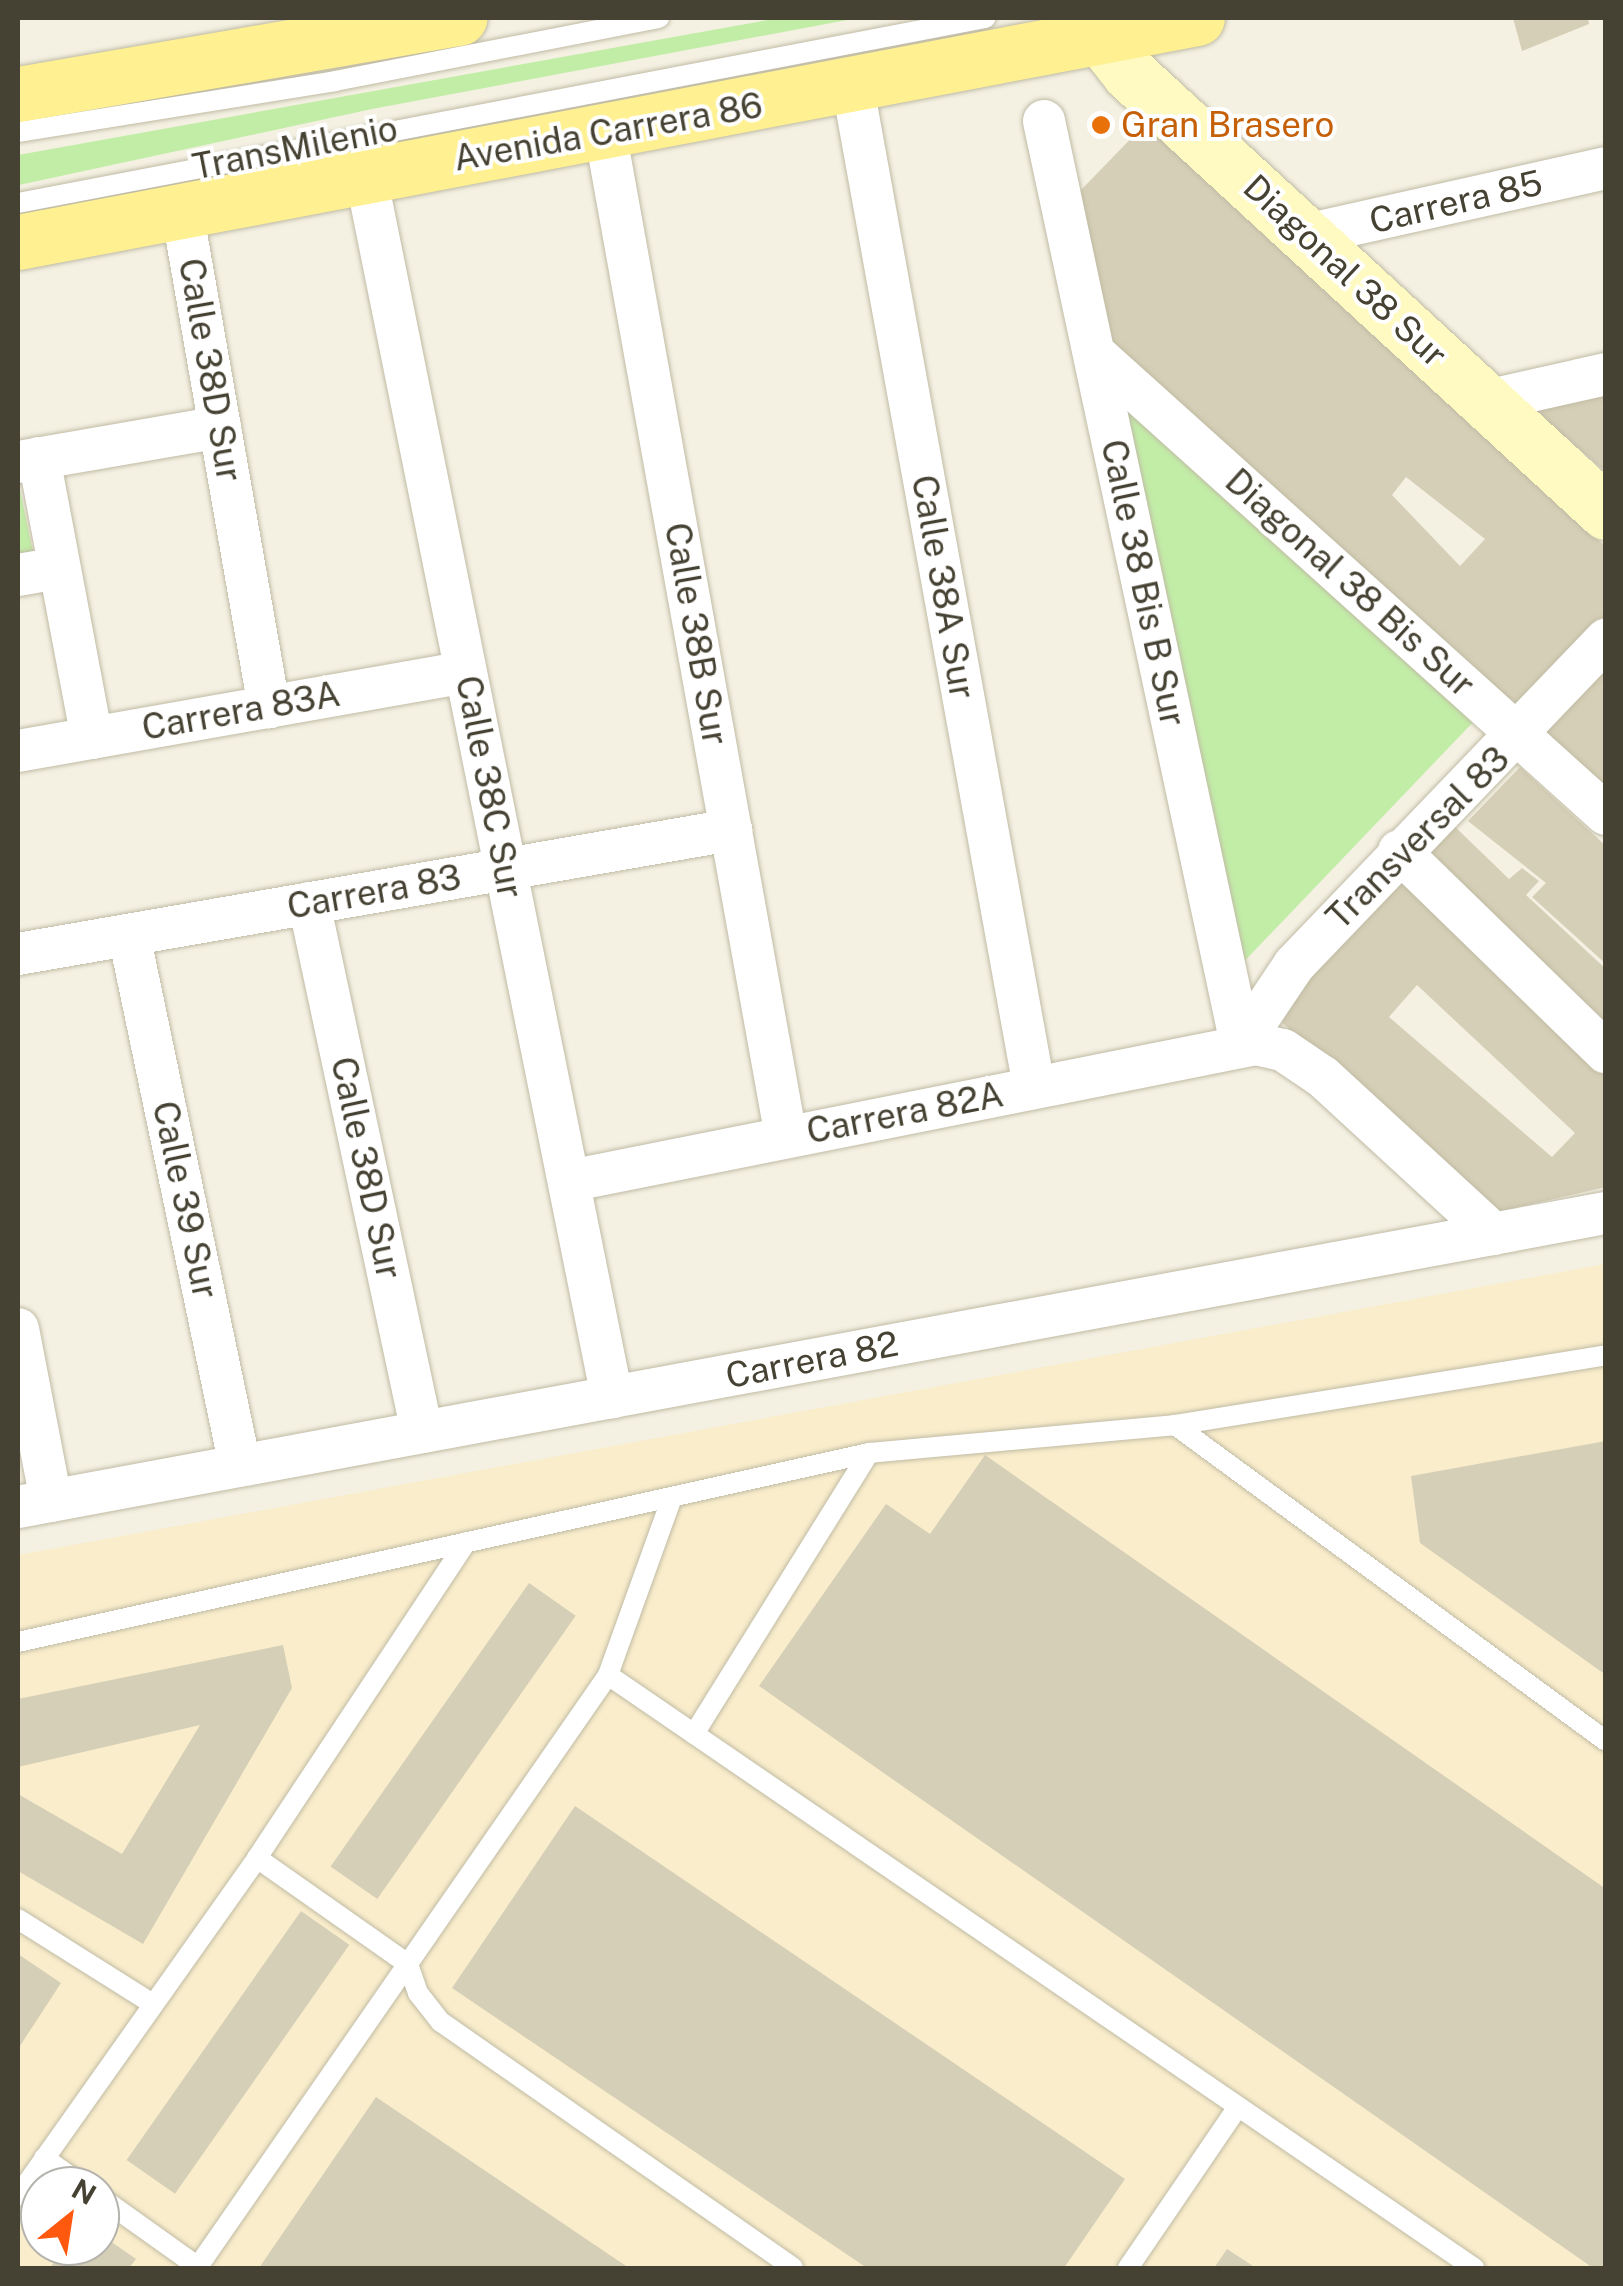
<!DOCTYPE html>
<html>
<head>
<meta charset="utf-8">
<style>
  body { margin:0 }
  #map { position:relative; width:1623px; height:2286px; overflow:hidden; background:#f4f1e3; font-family:"Public Sans",sans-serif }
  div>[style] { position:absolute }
  .commercial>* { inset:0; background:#f9edcb }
  .green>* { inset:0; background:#c2eda7 }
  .building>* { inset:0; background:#d6cfb7; transform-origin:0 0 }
  .roads { filter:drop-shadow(0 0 2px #c0bba5) drop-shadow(0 0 2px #c0bba5) }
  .lane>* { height:20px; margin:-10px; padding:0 10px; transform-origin:10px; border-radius:10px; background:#fff }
  .street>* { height:42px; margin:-21px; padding:0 21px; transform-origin:21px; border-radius:21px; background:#fff }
  .secondary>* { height:55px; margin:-27.5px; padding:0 27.5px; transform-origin:27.5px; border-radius:27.5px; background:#fffac2 }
  .primary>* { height:55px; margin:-27.5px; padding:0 27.5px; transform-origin:27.5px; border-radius:27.5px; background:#fff191 }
  .dots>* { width:28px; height:28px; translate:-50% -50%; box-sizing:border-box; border:5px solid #fff; border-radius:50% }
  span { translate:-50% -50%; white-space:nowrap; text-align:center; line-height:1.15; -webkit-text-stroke:8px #fff; paint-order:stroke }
  .food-label { font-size:35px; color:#c56008 }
  .left { translate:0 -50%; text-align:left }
  .street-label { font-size:35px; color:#464233 }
  .frame { position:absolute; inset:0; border:20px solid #464233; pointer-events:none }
  .north { position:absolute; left:20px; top:2166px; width:100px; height:100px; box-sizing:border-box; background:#fff; border:2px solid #b5b3ad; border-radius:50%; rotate:30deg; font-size:28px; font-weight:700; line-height:40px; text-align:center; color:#464233 }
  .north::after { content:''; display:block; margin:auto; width:35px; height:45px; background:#ff590f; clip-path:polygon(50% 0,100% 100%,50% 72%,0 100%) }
</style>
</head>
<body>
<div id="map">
  <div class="commercial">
    <i style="clip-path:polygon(evenodd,1605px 1264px,1605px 2268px,18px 2268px,18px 1555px,1605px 1264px,40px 2186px,100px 2186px,100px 2246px,40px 2246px,40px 2186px)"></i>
  </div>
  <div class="green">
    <i style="clip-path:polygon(779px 18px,858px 18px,372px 109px,19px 185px,18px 155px)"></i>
    <i style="clip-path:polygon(1113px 386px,1478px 717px,1236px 970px)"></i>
    <i style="clip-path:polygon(18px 480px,35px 562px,18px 565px)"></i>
  </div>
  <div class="building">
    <i style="clip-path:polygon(1513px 18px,1588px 18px,1589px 24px,1522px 51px)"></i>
    <i style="clip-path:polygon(evenodd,1145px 124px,1606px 547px,1606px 622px,1522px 723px,1107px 345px,1080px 191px,1145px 124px,1406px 477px,1485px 539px,1460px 566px,1392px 495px,1406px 477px)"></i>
    <i style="clip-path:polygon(1606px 382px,1606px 472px,1523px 401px)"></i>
    <i style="clip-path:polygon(1606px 654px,1606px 802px,1531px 732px)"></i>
    <i style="clip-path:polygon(1520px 767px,1606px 846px,1606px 964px,1532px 897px,1546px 883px,1468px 821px)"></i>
    <i style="clip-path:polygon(1449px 821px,1509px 879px,1522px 868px,1539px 881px,1526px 895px,1606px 969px,1606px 1044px,1412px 861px)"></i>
    <i style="clip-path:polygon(evenodd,1406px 868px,1606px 1060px,1606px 1187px,1496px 1212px,1271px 1013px,1406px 868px,1417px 985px,1575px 1133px,1552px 1157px,1389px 1017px,1417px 985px)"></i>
    <i style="clip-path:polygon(1606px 1441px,1606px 1675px,1420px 1543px,1411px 1476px)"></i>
    <i style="clip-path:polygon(985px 1455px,1606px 1889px,1606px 2268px,1593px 2268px,759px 1686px,886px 1504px,930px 1534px)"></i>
    <i style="left:529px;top:1583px;width:57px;height:346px;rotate:35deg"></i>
    <i style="clip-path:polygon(283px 1645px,292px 1688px,143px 1944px,18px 1871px,18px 1794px,122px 1854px,200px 1725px,18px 1767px,18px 1699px)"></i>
    <i style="clip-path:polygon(575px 1806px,1125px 2179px,1064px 2268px,867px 2268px,452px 1988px)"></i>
    <i style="left:301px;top:1911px;width:59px;height:304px;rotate:35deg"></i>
    <i style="clip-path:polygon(18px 1954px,61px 1983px,18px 2049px)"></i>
    <i style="clip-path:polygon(376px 2097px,629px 2268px,259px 2268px)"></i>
    <i style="clip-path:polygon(100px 2234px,136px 2259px,129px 2268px,50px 2268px,66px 2246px,100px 2246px)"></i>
    <i style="clip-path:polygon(1227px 2249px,1256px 2268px,1214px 2268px)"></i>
  </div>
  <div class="roads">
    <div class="lane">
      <i style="left:18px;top:132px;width:321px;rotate:-9.1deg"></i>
      <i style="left:335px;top:81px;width:330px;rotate:-11deg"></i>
      <i style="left:18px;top:203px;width:985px;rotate:-10.83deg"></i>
      <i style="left:1175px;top:1425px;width:437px;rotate:-9.2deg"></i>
      <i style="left:18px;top:1642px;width:872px;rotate:-12.52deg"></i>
      <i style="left:869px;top:1453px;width:307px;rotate:-5.2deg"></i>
      <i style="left:1175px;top:1425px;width:534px;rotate:36.25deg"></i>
      <i style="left:608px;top:1675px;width:1050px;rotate:34.4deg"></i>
      <i style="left:694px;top:1734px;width:331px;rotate:-58.1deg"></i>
      <i style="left:257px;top:1858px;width:184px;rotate:35.1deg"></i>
      <i style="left:408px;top:1964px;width:31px;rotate:71deg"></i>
      <i style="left:418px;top:1993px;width:37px;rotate:52deg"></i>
      <i style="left:441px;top:2022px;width:429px;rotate:34.9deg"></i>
      <i style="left:18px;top:1919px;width:160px;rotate:32.2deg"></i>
      <i style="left:44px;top:2158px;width:49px;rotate:35deg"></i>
      <i style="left:18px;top:2196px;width:414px;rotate:-54.7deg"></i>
      <i style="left:257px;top:1858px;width:379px;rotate:-56.5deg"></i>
      <i style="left:100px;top:2197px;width:120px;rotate:35.5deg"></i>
      <i style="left:197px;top:2268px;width:722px;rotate:-55.27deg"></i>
      <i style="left:608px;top:1675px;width:189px;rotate:-70.2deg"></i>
      <i style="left:1128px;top:2268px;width:195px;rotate:-55.7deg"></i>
    </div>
    <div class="street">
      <i style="left:853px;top:88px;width:1015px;rotate:79.73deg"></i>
      <i style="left:1044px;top:121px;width:944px;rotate:77.95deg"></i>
      <i style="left:605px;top:131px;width:1022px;rotate:79.8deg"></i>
      <i style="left:366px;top:176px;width:1246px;rotate:78.61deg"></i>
      <i style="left:182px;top:211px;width:504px;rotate:80.05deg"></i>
      <i style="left:1306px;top:235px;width:307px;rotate:-12.6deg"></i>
      <i style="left:1094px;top:353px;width:689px;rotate:42deg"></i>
      <i style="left:1486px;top:401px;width:123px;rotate:-12.7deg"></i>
      <i style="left:39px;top:458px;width:285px;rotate:79.3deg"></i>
      <i style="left:18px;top:462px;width:205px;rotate:-9.8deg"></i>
      <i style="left:18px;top:575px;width:42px;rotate:-9.7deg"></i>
      <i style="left:18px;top:751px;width:454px;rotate:-10deg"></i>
      <i style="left:1399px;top:851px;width:289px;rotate:44.2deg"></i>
      <i style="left:309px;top:903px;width:541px;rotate:77.94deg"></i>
      <i style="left:129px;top:935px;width:542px;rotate:78.19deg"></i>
      <i style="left:18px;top:954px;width:724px;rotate:-9.87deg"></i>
      <i style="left:1241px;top:1044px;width:95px;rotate:-56.1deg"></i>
      <i style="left:1294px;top:965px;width:451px;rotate:-46.2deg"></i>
      <i style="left:569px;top:1181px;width:701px;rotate:-11.28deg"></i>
      <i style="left:1256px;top:1044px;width:28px;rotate:13deg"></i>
      <i style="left:1283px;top:1050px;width:48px;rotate:34deg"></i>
      <i style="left:1323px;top:1077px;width:232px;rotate:42.6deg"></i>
      <i style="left:18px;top:1329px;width:175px;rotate:79.1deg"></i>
      <i style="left:18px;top:1507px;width:1615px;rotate:-10.49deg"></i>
    </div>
    <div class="secondary">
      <i style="left:1103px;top:18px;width:34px;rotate:75deg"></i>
      <i style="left:1112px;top:51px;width:29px;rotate:52deg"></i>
      <i style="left:1130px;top:74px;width:647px;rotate:42.62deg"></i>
    </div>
    <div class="primary">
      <i style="left:18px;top:94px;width:448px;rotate:-9.8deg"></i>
      <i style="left:18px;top:242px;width:1200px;rotate:-10.76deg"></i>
    </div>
  </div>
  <div class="dots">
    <i style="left:1101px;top:125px;background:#e8710a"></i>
  </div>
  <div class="food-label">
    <span class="left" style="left:1121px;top:125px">Gran Brasero</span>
  </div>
  <div class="street-label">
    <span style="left:608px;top:132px;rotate:-10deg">Avenida Carrera 86</span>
    <span style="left:295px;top:148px;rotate:-11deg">TransMilenio</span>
    <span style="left:1456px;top:202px;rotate:-13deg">Carrera 85</span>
    <span style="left:1345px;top:271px;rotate:43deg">Diagonal 38 Sur</span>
    <span style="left:210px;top:370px;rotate:80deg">Calle 38D Sur</span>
    <span style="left:1143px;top:583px;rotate:78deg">Calle 38 Bis B Sur</span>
    <span style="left:1350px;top:583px;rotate:42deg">Diagonal 38 Bis Sur</span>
    <span style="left:943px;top:587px;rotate:80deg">Calle 38A Sur</span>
    <span style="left:696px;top:634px;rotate:80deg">Calle 38B Sur</span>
    <span style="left:241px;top:711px;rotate:-10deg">Carrera 83A</span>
    <span style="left:489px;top:787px;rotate:79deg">Calle 38C Sur</span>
    <span style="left:1418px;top:838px;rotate:-45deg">Transversal 83</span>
    <span style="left:374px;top:892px;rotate:-10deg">Carrera 83</span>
    <span style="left:905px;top:1113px;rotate:-11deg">Carrera 82A</span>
    <span style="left:366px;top:1168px;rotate:78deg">Calle 38D Sur</span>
    <span style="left:185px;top:1200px;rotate:78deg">Calle 39 Sur</span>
    <span style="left:812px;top:1360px;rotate:-11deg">Carrera 82</span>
  </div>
  <div class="frame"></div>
  <div class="north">N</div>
</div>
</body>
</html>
